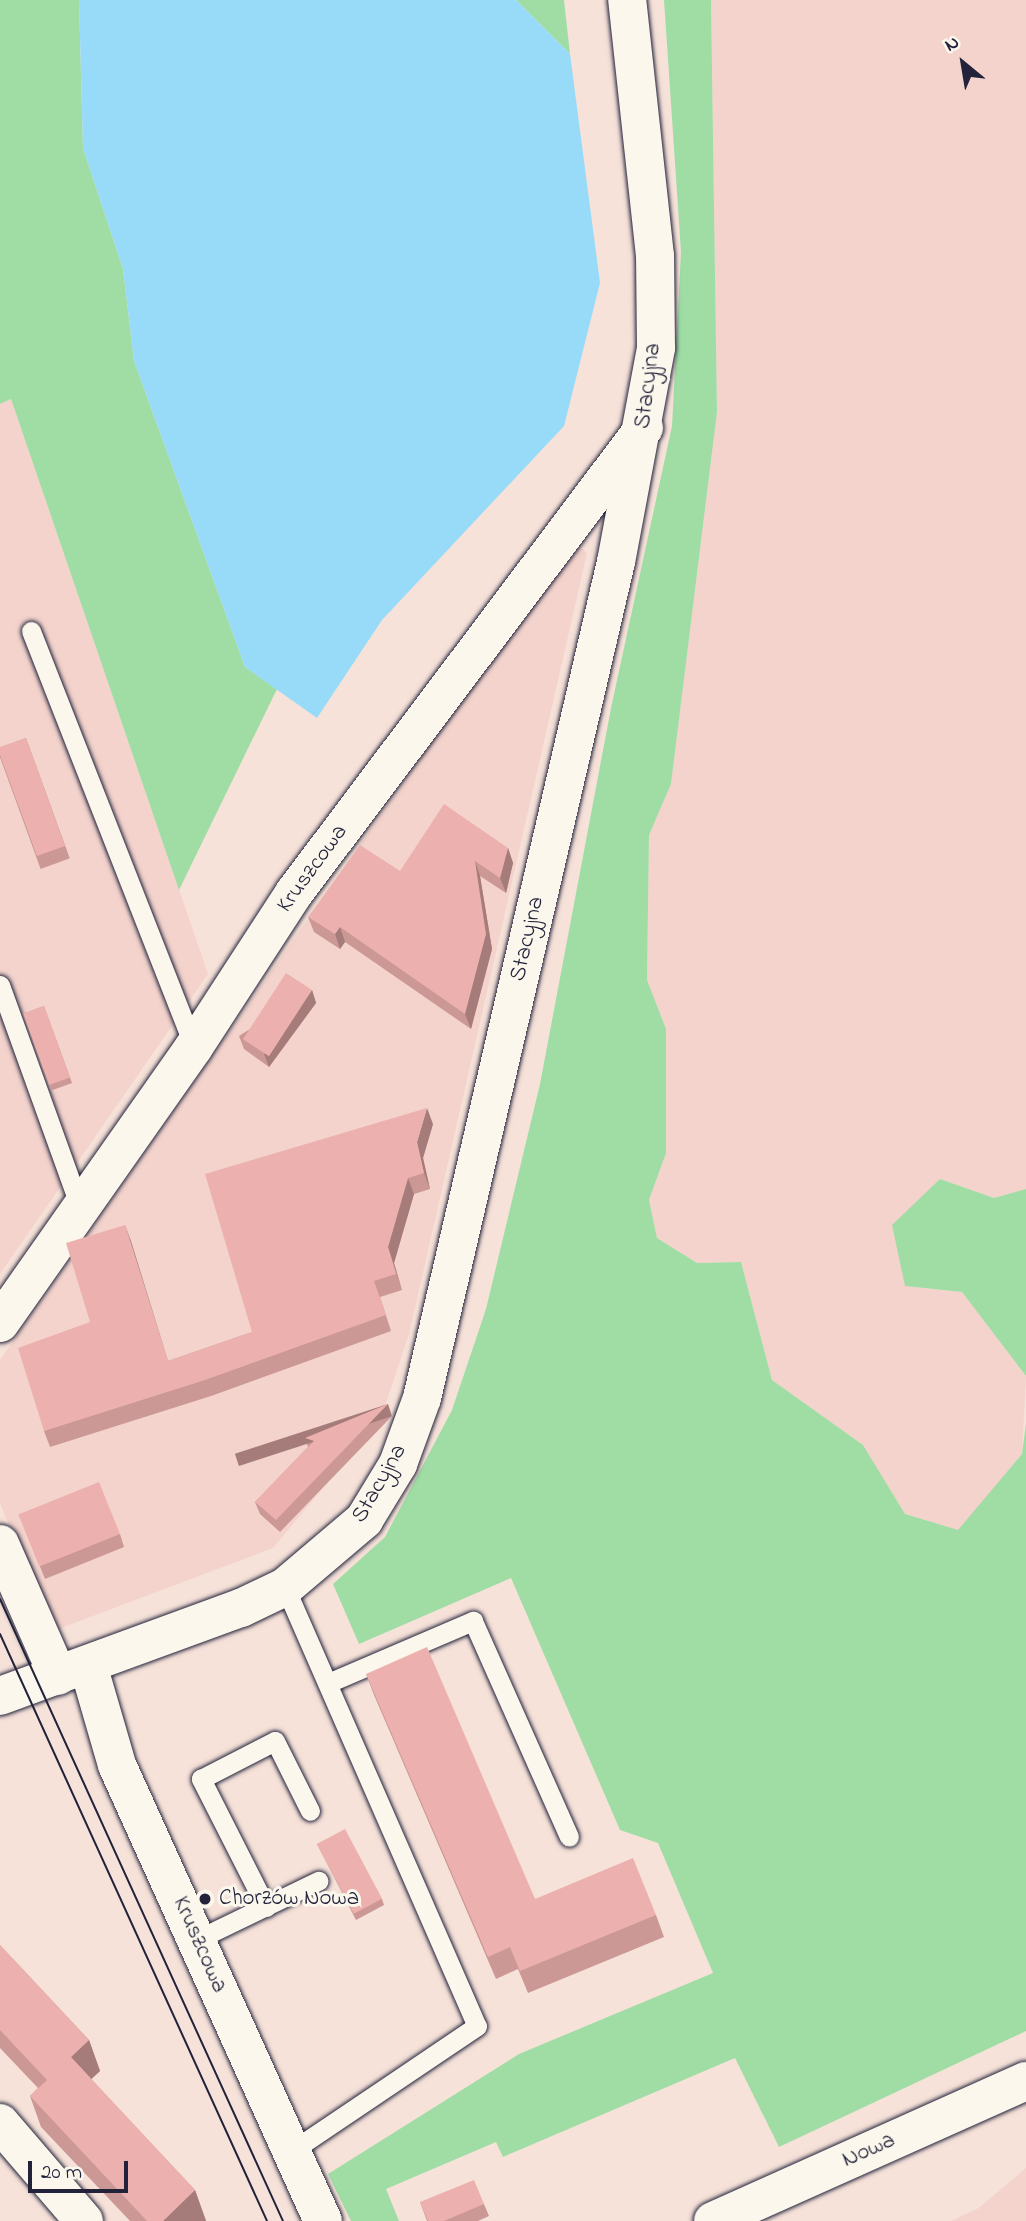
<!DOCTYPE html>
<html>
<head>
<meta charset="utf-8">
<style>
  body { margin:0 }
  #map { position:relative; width:1026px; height:2221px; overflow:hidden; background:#f6e2d9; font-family:"Indie Flower",sans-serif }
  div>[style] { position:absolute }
  .built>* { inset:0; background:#f3d3cc }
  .green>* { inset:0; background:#a0dda5 }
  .water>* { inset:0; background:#97dbf9 }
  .roads { filter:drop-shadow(0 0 2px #22223b) drop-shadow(0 0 2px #22223b) }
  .service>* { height:19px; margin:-9.5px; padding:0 9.5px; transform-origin:9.5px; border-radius:9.5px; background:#fbf7ec }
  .minor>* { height:38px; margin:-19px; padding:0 19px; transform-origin:19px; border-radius:19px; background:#fbf7ec }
  .tertiary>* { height:38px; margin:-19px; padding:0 19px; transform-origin:19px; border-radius:19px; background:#fbf7ec }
  .tram>* { height:2px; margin:-1px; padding:0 1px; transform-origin:1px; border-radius:1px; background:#22223b }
  .wall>* { inset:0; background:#cb9896; transform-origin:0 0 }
  .shaded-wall>* { inset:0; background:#a57c7a; transform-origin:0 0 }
  .building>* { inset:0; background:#ecb1ae; transform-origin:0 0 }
  .dots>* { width:19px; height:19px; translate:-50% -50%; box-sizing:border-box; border:4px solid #fbf7ec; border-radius:50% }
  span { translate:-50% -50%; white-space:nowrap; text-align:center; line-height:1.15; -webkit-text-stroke:6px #fbf7ec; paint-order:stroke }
  .street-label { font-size:23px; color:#22223b }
  .poi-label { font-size:23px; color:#22223b }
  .left { translate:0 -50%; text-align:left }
  .north { position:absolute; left:928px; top:28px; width:70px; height:70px; -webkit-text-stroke:5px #fbf7ec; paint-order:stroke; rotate:330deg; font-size:19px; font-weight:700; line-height:28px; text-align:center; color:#22223b }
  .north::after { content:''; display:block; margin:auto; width:24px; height:32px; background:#22223b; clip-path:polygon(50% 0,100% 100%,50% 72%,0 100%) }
  .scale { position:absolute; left:28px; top:2161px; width:100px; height:32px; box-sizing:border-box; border:4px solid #22223b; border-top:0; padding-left:9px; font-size:21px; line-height:24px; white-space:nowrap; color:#22223b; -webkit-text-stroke:5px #fbf7ec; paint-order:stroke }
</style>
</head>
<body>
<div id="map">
  <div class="built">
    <i style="clip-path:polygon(711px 0,1026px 0,1026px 1189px,994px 1198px,940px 1179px,905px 1286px,962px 1292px,1026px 1376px,1022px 1454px,958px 1531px,905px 1514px,863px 1445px,772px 1380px,741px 1262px,697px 1263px,657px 1238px,649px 1200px,666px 1153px,666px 1029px,647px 981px,649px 835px,671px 784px,717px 412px)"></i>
    <i style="clip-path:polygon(11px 399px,208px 974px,0 1274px,0 404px)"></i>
    <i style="clip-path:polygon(572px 541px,587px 553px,409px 1334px,381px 1418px,273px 1548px,53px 1631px,0 1503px,0 1360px)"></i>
    <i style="clip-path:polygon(1026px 2168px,1026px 2221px,951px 2221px,979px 2208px)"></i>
  </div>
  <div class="green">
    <i style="clip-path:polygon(0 0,79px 0,83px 148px,123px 269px,134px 361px,245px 667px,277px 689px,179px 890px,11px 399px,0 404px)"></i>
    <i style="clip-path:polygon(516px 0,564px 0,570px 54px)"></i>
    <i style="clip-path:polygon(664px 0,711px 0,717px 412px,671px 784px,649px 835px,647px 980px,666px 1029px,666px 1153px,649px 1200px,657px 1238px,697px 1263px,741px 1262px,772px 1380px,863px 1445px,905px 1514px,958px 1530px,1022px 1454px,1026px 1423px,1026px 2031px,779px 2147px,735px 2058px,503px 2157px,496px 2142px,386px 2189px,399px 2221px,351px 2221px,328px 2174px,519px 2054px,713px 1973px,658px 1843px,620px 1830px,511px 1578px,359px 1644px,333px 1584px,385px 1537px,452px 1410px,486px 1309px,540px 1084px,611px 708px,672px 426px,681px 252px)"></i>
    <i style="clip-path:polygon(940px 1179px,994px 1198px,1026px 1189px,1026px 1376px,962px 1292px,905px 1286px,892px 1225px)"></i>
  </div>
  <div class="water">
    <i style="clip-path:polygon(79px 0,516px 0,570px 54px,600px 283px,564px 426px,382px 620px,317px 718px,245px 667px,134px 361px,123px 269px,83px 148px)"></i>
  </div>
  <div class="roads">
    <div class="service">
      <i style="left:31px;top:631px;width:447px;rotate:68.6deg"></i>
      <i style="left:0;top:985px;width:236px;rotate:70.2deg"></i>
      <i style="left:285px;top:1587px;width:479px;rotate:66.4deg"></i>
      <i style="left:477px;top:2026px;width:223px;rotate:146deg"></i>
      <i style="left:328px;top:1683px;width:158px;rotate:-23.2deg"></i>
      <i style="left:473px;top:1621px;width:236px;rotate:66deg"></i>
      <i style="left:266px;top:1907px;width:144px;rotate:-116.9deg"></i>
      <i style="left:201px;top:1779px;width:83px;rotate:-27.2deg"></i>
      <i style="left:275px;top:1741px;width:78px;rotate:63.4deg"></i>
      <i style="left:196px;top:1940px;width:136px;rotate:-25.8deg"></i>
    </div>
    <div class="minor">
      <i style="left:0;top:1323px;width:337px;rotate:-54.9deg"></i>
      <i style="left:194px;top:1047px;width:184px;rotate:-57deg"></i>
      <i style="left:294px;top:893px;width:582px;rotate:-53.03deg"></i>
      <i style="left:0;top:1544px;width:144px;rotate:66.3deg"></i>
      <i style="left:88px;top:1665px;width:104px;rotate:73.8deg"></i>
      <i style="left:117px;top:1765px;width:500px;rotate:65.69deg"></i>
      <i style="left:0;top:2123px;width:129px;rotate:49.4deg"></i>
      <i style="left:713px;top:2221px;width:343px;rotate:-24.1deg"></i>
    </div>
    <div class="tertiary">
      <i style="left:0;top:1696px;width:257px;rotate:-20.1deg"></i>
      <i style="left:241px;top:1608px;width:49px;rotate:-25.5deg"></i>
      <i style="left:285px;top:1587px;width:104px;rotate:-40.3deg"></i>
      <i style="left:364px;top:1520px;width:66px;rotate:-58.7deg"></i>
      <i style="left:398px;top:1464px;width:70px;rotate:-70deg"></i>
      <i style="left:422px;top:1398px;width:858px;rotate:-76.94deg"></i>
      <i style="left:616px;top:562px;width:218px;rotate:-79.4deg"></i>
      <i style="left:656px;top:348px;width:92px;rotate:-90.6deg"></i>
      <i style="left:655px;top:256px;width:258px;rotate:-96.2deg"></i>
    </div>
  </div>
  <div class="tram">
    <i style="left:0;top:1599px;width:683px;rotate:65.54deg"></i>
    <i style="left:0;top:1634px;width:645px;rotate:65.54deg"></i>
  </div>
  <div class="wall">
    <i style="left:26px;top:738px;width:128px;height:31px;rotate:70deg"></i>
    <i style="clip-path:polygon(508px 848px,513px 863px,506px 893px,480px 876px,492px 949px,471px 1029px,345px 942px,340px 949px,314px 932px,308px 917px,400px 871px)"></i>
    <i style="clip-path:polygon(312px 990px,316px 1003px,269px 1067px,244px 1049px,239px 1036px)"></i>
    <i style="left:44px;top:1006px;width:82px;height:22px;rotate:70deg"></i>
    <i style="clip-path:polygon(433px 1124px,423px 1158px,430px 1189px,414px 1194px,394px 1263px,402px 1290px,380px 1297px,391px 1331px,211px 1396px,50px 1447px,44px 1431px,90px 1322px,125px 1225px,168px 1361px,252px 1332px)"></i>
    <i style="clip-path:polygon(392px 1416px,280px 1532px,260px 1514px,255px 1502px,308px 1447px,305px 1438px)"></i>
    <i style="clip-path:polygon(24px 1527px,120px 1534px,124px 1547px,45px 1579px)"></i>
    <i style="clip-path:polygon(366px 1674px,535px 1899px,656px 1915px,664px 1937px,528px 1993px,518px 1969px,496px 1979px,374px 1695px)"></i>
    <i style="clip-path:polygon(317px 1844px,382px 1899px,384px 1905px,356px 1920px)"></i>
    <i style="clip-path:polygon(0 1945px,89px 2040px,100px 2071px,91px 2079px,195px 2190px,206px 2221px,130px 2221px,41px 2127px,30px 2096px,38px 2088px,0 2048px)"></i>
    <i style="clip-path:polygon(420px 2202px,484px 2204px,489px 2216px,478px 2221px,427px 2221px)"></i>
  </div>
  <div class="shaded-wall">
    <i style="clip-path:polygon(508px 848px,513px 863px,506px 893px,500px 878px)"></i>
    <i style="clip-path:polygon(475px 861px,480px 876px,492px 949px,471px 1029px,465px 1014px)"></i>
    <i style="clip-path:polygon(340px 927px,345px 942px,340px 949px,335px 934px)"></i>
    <i style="clip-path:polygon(312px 990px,316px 1003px,269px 1067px,264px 1054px)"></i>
    <i style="clip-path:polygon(427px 1108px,433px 1124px,423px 1158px,430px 1189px,424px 1173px,417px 1142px)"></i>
    <i style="clip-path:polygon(408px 1178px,414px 1194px,394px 1263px,402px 1290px,388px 1247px)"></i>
    <i style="clip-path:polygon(125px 1225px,131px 1241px,173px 1377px,168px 1361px)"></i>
    <i style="left:388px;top:1404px;width:13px;height:161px;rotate:72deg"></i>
    <i style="clip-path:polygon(89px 2040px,100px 2071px,82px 2088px,71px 2057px)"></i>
    <i style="clip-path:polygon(195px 2190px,206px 2221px,163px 2221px)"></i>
  </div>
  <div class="building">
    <i style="clip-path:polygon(26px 738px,65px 846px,37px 856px,0 755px,0 747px)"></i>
    <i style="clip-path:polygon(444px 804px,508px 848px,500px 878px,475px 861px,486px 934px,465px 1014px,340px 927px,335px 934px,308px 917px,360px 845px,400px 871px)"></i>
    <i style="left:286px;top:973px;width:31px;height:79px;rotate:33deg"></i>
    <i style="left:44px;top:1006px;width:76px;height:22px;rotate:70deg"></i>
    <i style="clip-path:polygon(427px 1108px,417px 1142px,424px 1173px,408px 1178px,388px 1247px,396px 1274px,374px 1281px,386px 1315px,205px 1380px,44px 1431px,18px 1348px,90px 1322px,66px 1243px,125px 1225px,168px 1361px,252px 1332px,205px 1174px)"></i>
    <i style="clip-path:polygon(388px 1404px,276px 1520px,255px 1502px,314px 1441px,305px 1438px)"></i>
    <i style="left:99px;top:1482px;width:56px;height:87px;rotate:68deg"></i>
    <i style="clip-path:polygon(427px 1647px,535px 1899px,633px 1858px,656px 1915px,520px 1971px,510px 1947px,488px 1957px,366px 1674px)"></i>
    <i style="left:345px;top:1829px;width:79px;height:32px;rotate:62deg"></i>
    <i style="clip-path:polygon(0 1945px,89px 2040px,71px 2057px,195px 2190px,163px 2221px,147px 2221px,30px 2096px,47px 2080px,0 2030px)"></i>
    <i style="clip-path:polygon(474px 2180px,484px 2204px,444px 2221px,428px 2221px,420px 2202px)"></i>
  </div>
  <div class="dots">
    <i style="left:205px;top:1899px;background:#22223b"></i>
  </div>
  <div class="street-label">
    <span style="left:649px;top:386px;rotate:-83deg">Stacyjna</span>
    <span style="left:313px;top:869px;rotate:-54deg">Kruszcowa</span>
    <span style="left:528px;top:939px;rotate:-77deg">Stacyjna</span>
    <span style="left:380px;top:1484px;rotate:-60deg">Stacyjna</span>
    <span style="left:199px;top:1945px;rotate:66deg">Kruszcowa</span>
    <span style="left:869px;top:2151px;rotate:-24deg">Nowa</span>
  </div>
  <div class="poi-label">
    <span class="left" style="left:219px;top:1899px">Chorzów Nowa</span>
  </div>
  <div class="north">N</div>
  <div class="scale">20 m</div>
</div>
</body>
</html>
